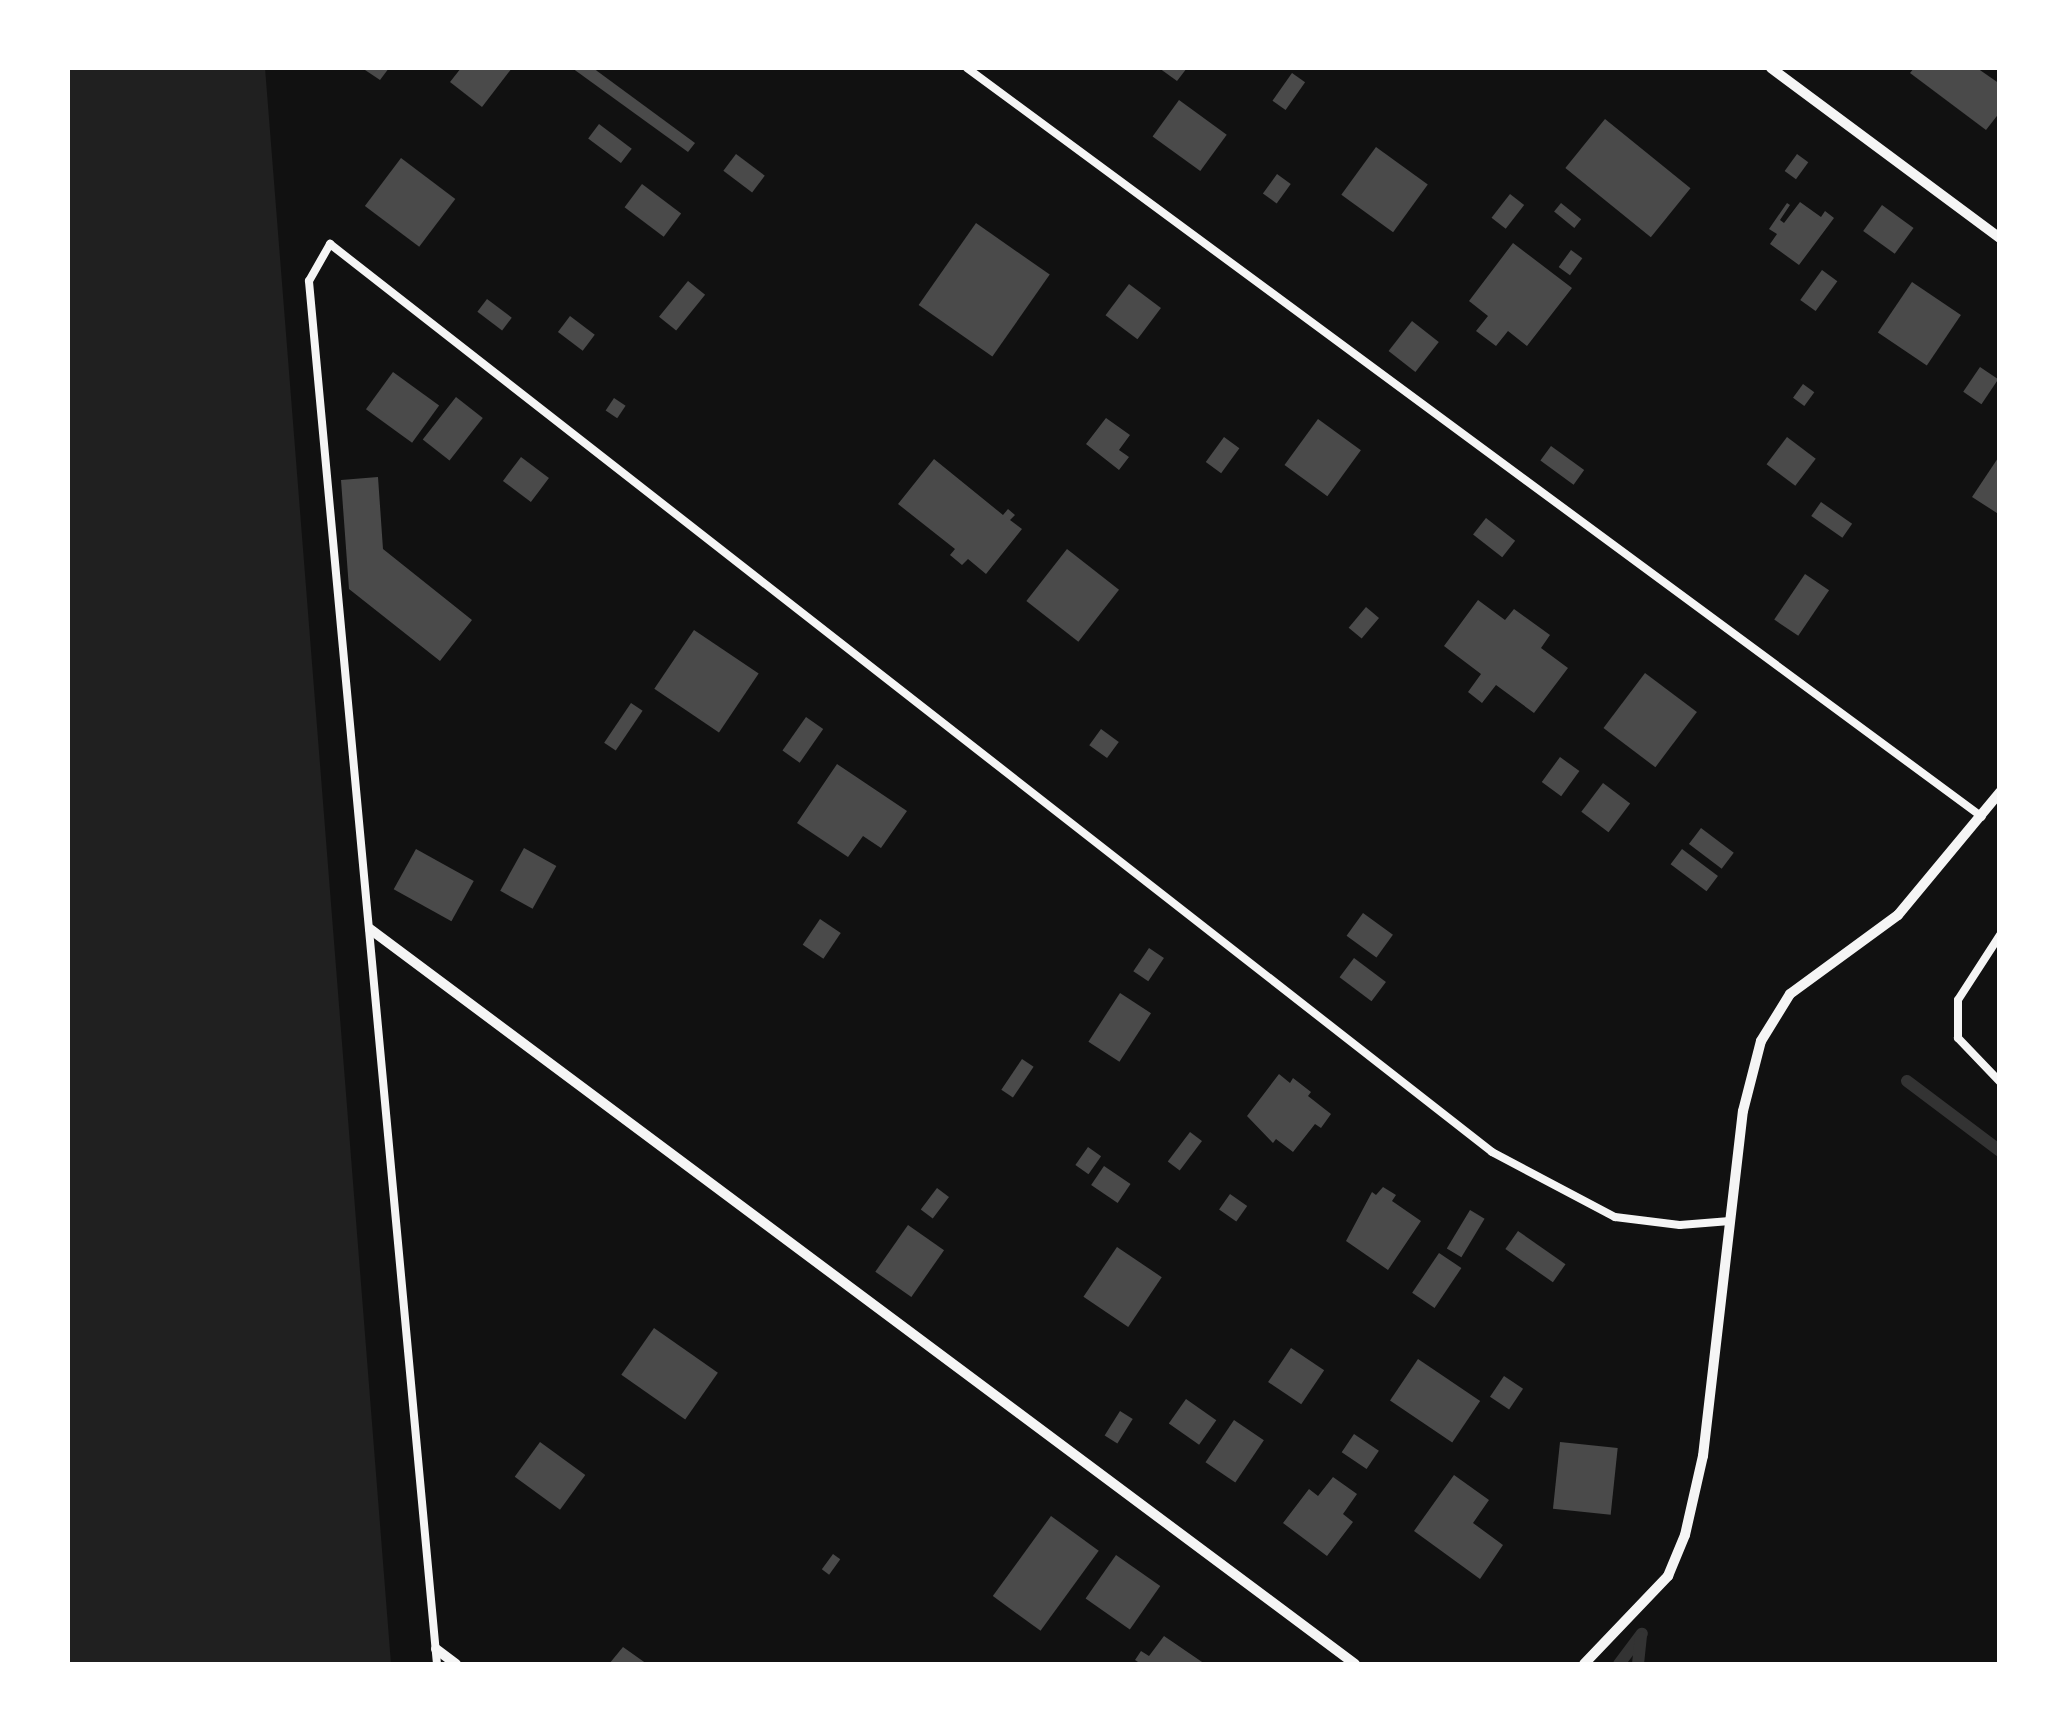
<!DOCTYPE html>
<html>
<head>
<meta charset="utf-8">
<style>
  body { margin:0 }
  #map { position:relative; width:2067px; height:1732px; overflow:hidden; background:#111; font-family:"Work Sans",sans-serif }
  div>[style] { position:absolute }
  .green>* { inset:0; background:#202020 }
  .stream>* { height:12px; margin:-6px; padding:0 6px; transform-origin:6px; border-radius:6px; background:#333 }
  .building>* { inset:0; background:#4a4a4a; transform-origin:0 0 }
  .service>* { height:8px; margin:-4px; padding:0 4px; transform-origin:4px; border-radius:4px; background:#f5f5f5 }
  .minor>* { height:10px; margin:-5px; padding:0 5px; transform-origin:5px; border-radius:5px; background:#f5f5f5 }
  span { translate:-50% -50%; white-space:nowrap; text-align:center; line-height:1.15; -webkit-text-stroke:8px #fff; paint-order:stroke }
  .frame { position:absolute; inset:0; border:70px solid #fff; pointer-events:none }
</style>
</head>
<body>
<div id="map">
  <div class="green">
    <i style="clip-path:polygon(68px 68px,265px 68px,391px 1664px,68px 1664px)"></i>
  </div>
  <div class="stream">
    <i style="left:1907px;top:1081px;width:116px;rotate:37deg"></i>
    <i style="left:1619px;top:1664px;width:38px;rotate:-53deg"></i>
    <i style="left:1638px;top:1664px;width:27px;rotate:-84deg"></i>
  </div>
  <div class="building">
    <i style="clip-path:polygon(362px 68px,389px 68px,380px 80px)"></i>
    <i style="clip-path:polygon(461px 68px,512px 68px,482px 107px,450px 82px)"></i>
    <i style="clip-path:polygon(572px 68px,593px 68px,695px 143px,688px 152px)"></i>
    <i style="clip-path:polygon(1159px 68px,1187px 68px,1177px 81px)"></i>
    <i style="clip-path:polygon(1914px 68px,1977px 68px,2000px 84px,2000px 112px,1986px 130px,1910px 73px)"></i>
    <i style="left:1292px;top:73px;width:16px;height:34px;rotate:35deg"></i>
    <i style="left:1179px;top:100px;width:59px;height:45px;rotate:36deg"></i>
    <i style="left:1605px;top:119px;width:110px;height:63px;rotate:39deg"></i>
    <i style="left:599px;top:124px;width:41px;height:18px;rotate:37deg"></i>
    <i style="left:1376px;top:147px;width:64px;height:59px;rotate:36deg"></i>
    <i style="left:736px;top:154px;width:36px;height:21px;rotate:37deg"></i>
    <i style="left:1797px;top:154px;width:14px;height:21px;rotate:36deg"></i>
    <i style="left:401px;top:158px;width:68px;height:60px;rotate:37deg"></i>
    <i style="left:1277px;top:174px;width:17px;height:24px;rotate:36deg"></i>
    <i style="left:642px;top:184px;width:49px;height:29px;rotate:37deg"></i>
    <i style="left:1510px;top:194px;width:18px;height:30px;rotate:38deg"></i>
    <i style="clip-path:polygon(1800px 202px,1821px 217px,1825px 211px,1834px 218px,1799px 265px,1770px 244px,1777px 234px,1769px 229px,1787px 203px,1790px 205px,1780px 220px,1784px 223px)"></i>
    <i style="left:1561px;top:203px;width:26px;height:11px;rotate:39deg"></i>
    <i style="left:1882px;top:205px;width:39px;height:32px;rotate:36deg"></i>
    <i style="left:976px;top:223px;width:90px;height:100px;rotate:35deg"></i>
    <i style="clip-path:polygon(1513px 243px,1572px 288px,1527px 346px,1508px 331px,1496px 346px,1476px 331px,1488px 316px,1469px 301px)"></i>
    <i style="left:1571px;top:250px;width:14px;height:21px;rotate:36deg"></i>
    <i style="left:1822px;top:270px;width:19px;height:37px;rotate:36deg"></i>
    <i style="left:688px;top:281px;width:22px;height:46px;rotate:39deg"></i>
    <i style="left:1912px;top:282px;width:59px;height:61px;rotate:34deg"></i>
    <i style="left:1129px;top:284px;width:40px;height:39px;rotate:37deg"></i>
    <i style="left:487px;top:299px;width:31px;height:16px;rotate:37deg"></i>
    <i style="left:570px;top:316px;width:31px;height:20px;rotate:37deg"></i>
    <i style="left:1412px;top:321px;width:34px;height:38px;rotate:38deg"></i>
    <i style="left:1980px;top:367px;width:22px;height:30px;rotate:34deg"></i>
    <i style="left:393px;top:372px;width:57px;height:46px;rotate:36deg"></i>
    <i style="left:1803px;top:384px;width:14px;height:17px;rotate:36deg"></i>
    <i style="left:456px;top:397px;width:34px;height:54px;rotate:38deg"></i>
    <i style="left:614px;top:398px;width:14px;height:15px;rotate:34deg"></i>
    <i style="clip-path:polygon(1106px 418px,1130px 435px,1119px 450px,1129px 457px,1119px 470px,1086px 444px)"></i>
    <i style="left:1318px;top:419px;width:53px;height:57px;rotate:36deg"></i>
    <i style="left:1224px;top:437px;width:19px;height:31px;rotate:36deg"></i>
    <i style="left:1787px;top:437px;width:36px;height:34px;rotate:37deg"></i>
    <i style="left:1551px;top:446px;width:41px;height:18px;rotate:36deg"></i>
    <i style="clip-path:polygon(2000px 455px,2000px 515px,1972px 497px)"></i>
    <i style="left:521px;top:457px;width:35px;height:30px;rotate:37deg"></i>
    <i style="clip-path:polygon(934px 459px,1003px 515px,1008px 509px,1015px 515px,1010px 520px,1022px 529px,986px 574px,968px 559px,962px 565px,950px 555px,955px 549px,898px 504px)"></i>
    <i style="clip-path:polygon(378px 477px,383px 549px,472px 620px,440px 661px,349px 589px,341px 480px)"></i>
    <i style="left:1821px;top:502px;width:38px;height:17px;rotate:35deg"></i>
    <i style="left:1486px;top:518px;width:37px;height:21px;rotate:38deg"></i>
    <i style="left:1067px;top:549px;width:66px;height:66px;rotate:38deg"></i>
    <i style="left:1805px;top:574px;width:29px;height:55px;rotate:34deg"></i>
    <i style="clip-path:polygon(1478px 600px,1505px 620px,1514px 609px,1550px 635px,1541px 648px,1568px 668px,1534px 713px,1496px 685px,1482px 703px,1468px 692px,1481px 674px,1444px 646px)"></i>
    <i style="left:1366px;top:607px;width:17px;height:27px;rotate:40deg"></i>
    <i style="left:694px;top:630px;width:78px;height:71px;rotate:34deg"></i>
    <i style="left:1645px;top:673px;width:65px;height:69px;rotate:37deg"></i>
    <i style="left:631px;top:703px;width:14px;height:48px;rotate:34deg"></i>
    <i style="left:806px;top:717px;width:21px;height:41px;rotate:35deg"></i>
    <i style="left:1101px;top:729px;width:22px;height:20px;rotate:36deg"></i>
    <i style="left:1560px;top:757px;width:24px;height:31px;rotate:36deg"></i>
    <i style="clip-path:polygon(837px 764px,907px 811px,881px 848px,863px 836px,848px 857px,797px 823px)"></i>
    <i style="left:1603px;top:783px;width:34px;height:36px;rotate:37deg"></i>
    <i style="left:1701px;top:828px;width:41px;height:20px;rotate:37deg"></i>
    <i style="left:524px;top:848px;width:37px;height:49px;rotate:29deg"></i>
    <i style="left:416px;top:849px;width:66px;height:46px;rotate:29deg"></i>
    <i style="left:1682px;top:849px;width:45px;height:19px;rotate:37deg"></i>
    <i style="left:1363px;top:913px;width:37px;height:28px;rotate:36deg"></i>
    <i style="left:820px;top:919px;width:25px;height:31px;rotate:34deg"></i>
    <i style="left:1149px;top:948px;width:18px;height:28px;rotate:34deg"></i>
    <i style="left:1354px;top:958px;width:40px;height:24px;rotate:37deg"></i>
    <i style="left:1120px;top:993px;width:37px;height:58px;rotate:33deg"></i>
    <i style="left:1022px;top:1059px;width:14px;height:37px;rotate:34deg"></i>
    <i style="clip-path:polygon(1279px 1074px,1290px 1083px,1293px 1078px,1311px 1092px,1308px 1096px,1331px 1114px,1321px 1128px,1315px 1124px,1293px 1152px,1276px 1139px,1273px 1143px,1247px 1116px)"></i>
    <i style="left:1190px;top:1132px;width:15px;height:37px;rotate:37deg"></i>
    <i style="left:1088px;top:1147px;width:16px;height:22px;rotate:35deg"></i>
    <i style="left:1104px;top:1166px;width:32px;height:23px;rotate:34deg"></i>
    <i style="clip-path:polygon(1383px 1187px,1396px 1195px,1392px 1201px,1421px 1221px,1388px 1270px,1346px 1241px,1372px 1192px,1376px 1195px)"></i>
    <i style="left:937px;top:1188px;width:15px;height:27px;rotate:37deg"></i>
    <i style="left:1230px;top:1194px;width:21px;height:19px;rotate:35deg"></i>
    <i style="left:1470px;top:1210px;width:17px;height:45px;rotate:31deg"></i>
    <i style="left:908px;top:1225px;width:44px;height:57px;rotate:35deg"></i>
    <i style="left:1518px;top:1231px;width:58px;height:22px;rotate:35deg"></i>
    <i style="left:1117px;top:1247px;width:54px;height:60px;rotate:34deg"></i>
    <i style="left:1439px;top:1253px;width:27px;height:48px;rotate:34deg"></i>
    <i style="left:654px;top:1328px;width:78px;height:57px;rotate:35deg"></i>
    <i style="left:1291px;top:1348px;width:40px;height:41px;rotate:34deg"></i>
    <i style="left:1418px;top:1359px;width:75px;height:50px;rotate:34deg"></i>
    <i style="left:1504px;top:1376px;width:23px;height:25px;rotate:34deg"></i>
    <i style="left:1186px;top:1399px;width:37px;height:30px;rotate:35deg"></i>
    <i style="left:1120px;top:1411px;width:15px;height:29px;rotate:32deg"></i>
    <i style="left:1234px;top:1420px;width:36px;height:51px;rotate:34deg"></i>
    <i style="left:1354px;top:1434px;width:30px;height:22px;rotate:34deg"></i>
    <i style="left:540px;top:1442px;width:56px;height:43px;rotate:36deg"></i>
    <i style="left:1560px;top:1442px;width:58px;height:67px;rotate:6deg"></i>
    <i style="clip-path:polygon(1454px 1475px,1489px 1500px,1473px 1523px,1503px 1545px,1480px 1579px,1414px 1531px)"></i>
    <i style="clip-path:polygon(1333px 1477px,1357px 1494px,1343px 1514px,1353px 1522px,1327px 1556px,1283px 1523px,1309px 1489px,1318px 1496px)"></i>
    <i style="left:1051px;top:1516px;width:59px;height:99px;rotate:36deg"></i>
    <i style="left:833px;top:1554px;width:9px;height:19px;rotate:36deg"></i>
    <i style="left:1116px;top:1555px;width:54px;height:53px;rotate:35deg"></i>
    <i style="clip-path:polygon(1164px 1636px,1205px 1664px,1141px 1664px,1135px 1660px,1141px 1651px,1149px 1656px)"></i>
    <i style="clip-path:polygon(623px 1647px,647px 1664px,609px 1664px)"></i>
  </div>
  <div class="service">
    <i style="left:967px;top:68px;width:1261px;rotate:36.42deg"></i>
    <i style="left:2000px;top:935px;width:77px;rotate:122.9deg"></i>
    <i style="left:1958px;top:1000px;width:38px;rotate:90deg"></i>
    <i style="left:1958px;top:1038px;width:61px;rotate:46.3deg"></i>
    <i style="left:437px;top:1664px;width:1389px;rotate:-95.29deg"></i>
    <i style="left:309px;top:281px;width:43px;rotate:-60.4deg"></i>
    <i style="left:330px;top:244px;width:1475px;rotate:38deg"></i>
    <i style="left:1492px;top:1152px;width:139px;rotate:27.9deg"></i>
    <i style="left:1615px;top:1217px;width:65px;rotate:7deg"></i>
    <i style="left:1680px;top:1225px;width:50px;rotate:-4.6deg"></i>
  </div>
  <div class="minor">
    <i style="left:1771px;top:68px;width:285px;rotate:36.6deg"></i>
    <i style="left:370px;top:929px;width:1229px;rotate:36.73deg"></i>
    <i style="left:436px;top:1649px;width:25px;rotate:37deg"></i>
    <i style="left:1584px;top:1664px;width:122px;rotate:-46.3deg"></i>
    <i style="left:1668px;top:1576px;width:44px;rotate:-67.5deg"></i>
    <i style="left:1685px;top:1535px;width:81px;rotate:-77.2deg"></i>
    <i style="left:1703px;top:1456px;width:347px;rotate:-83.4deg"></i>
    <i style="left:1743px;top:1111px;width:72px;rotate:-75.6deg"></i>
    <i style="left:1761px;top:1041px;width:55px;rotate:-58.3deg"></i>
    <i style="left:1790px;top:994px;width:134px;rotate:-36.2deg"></i>
    <i style="left:1898px;top:915px;width:160px;rotate:-50.3deg"></i>
  </div>
  <div class="frame"></div>
</div>
</body>
</html>
